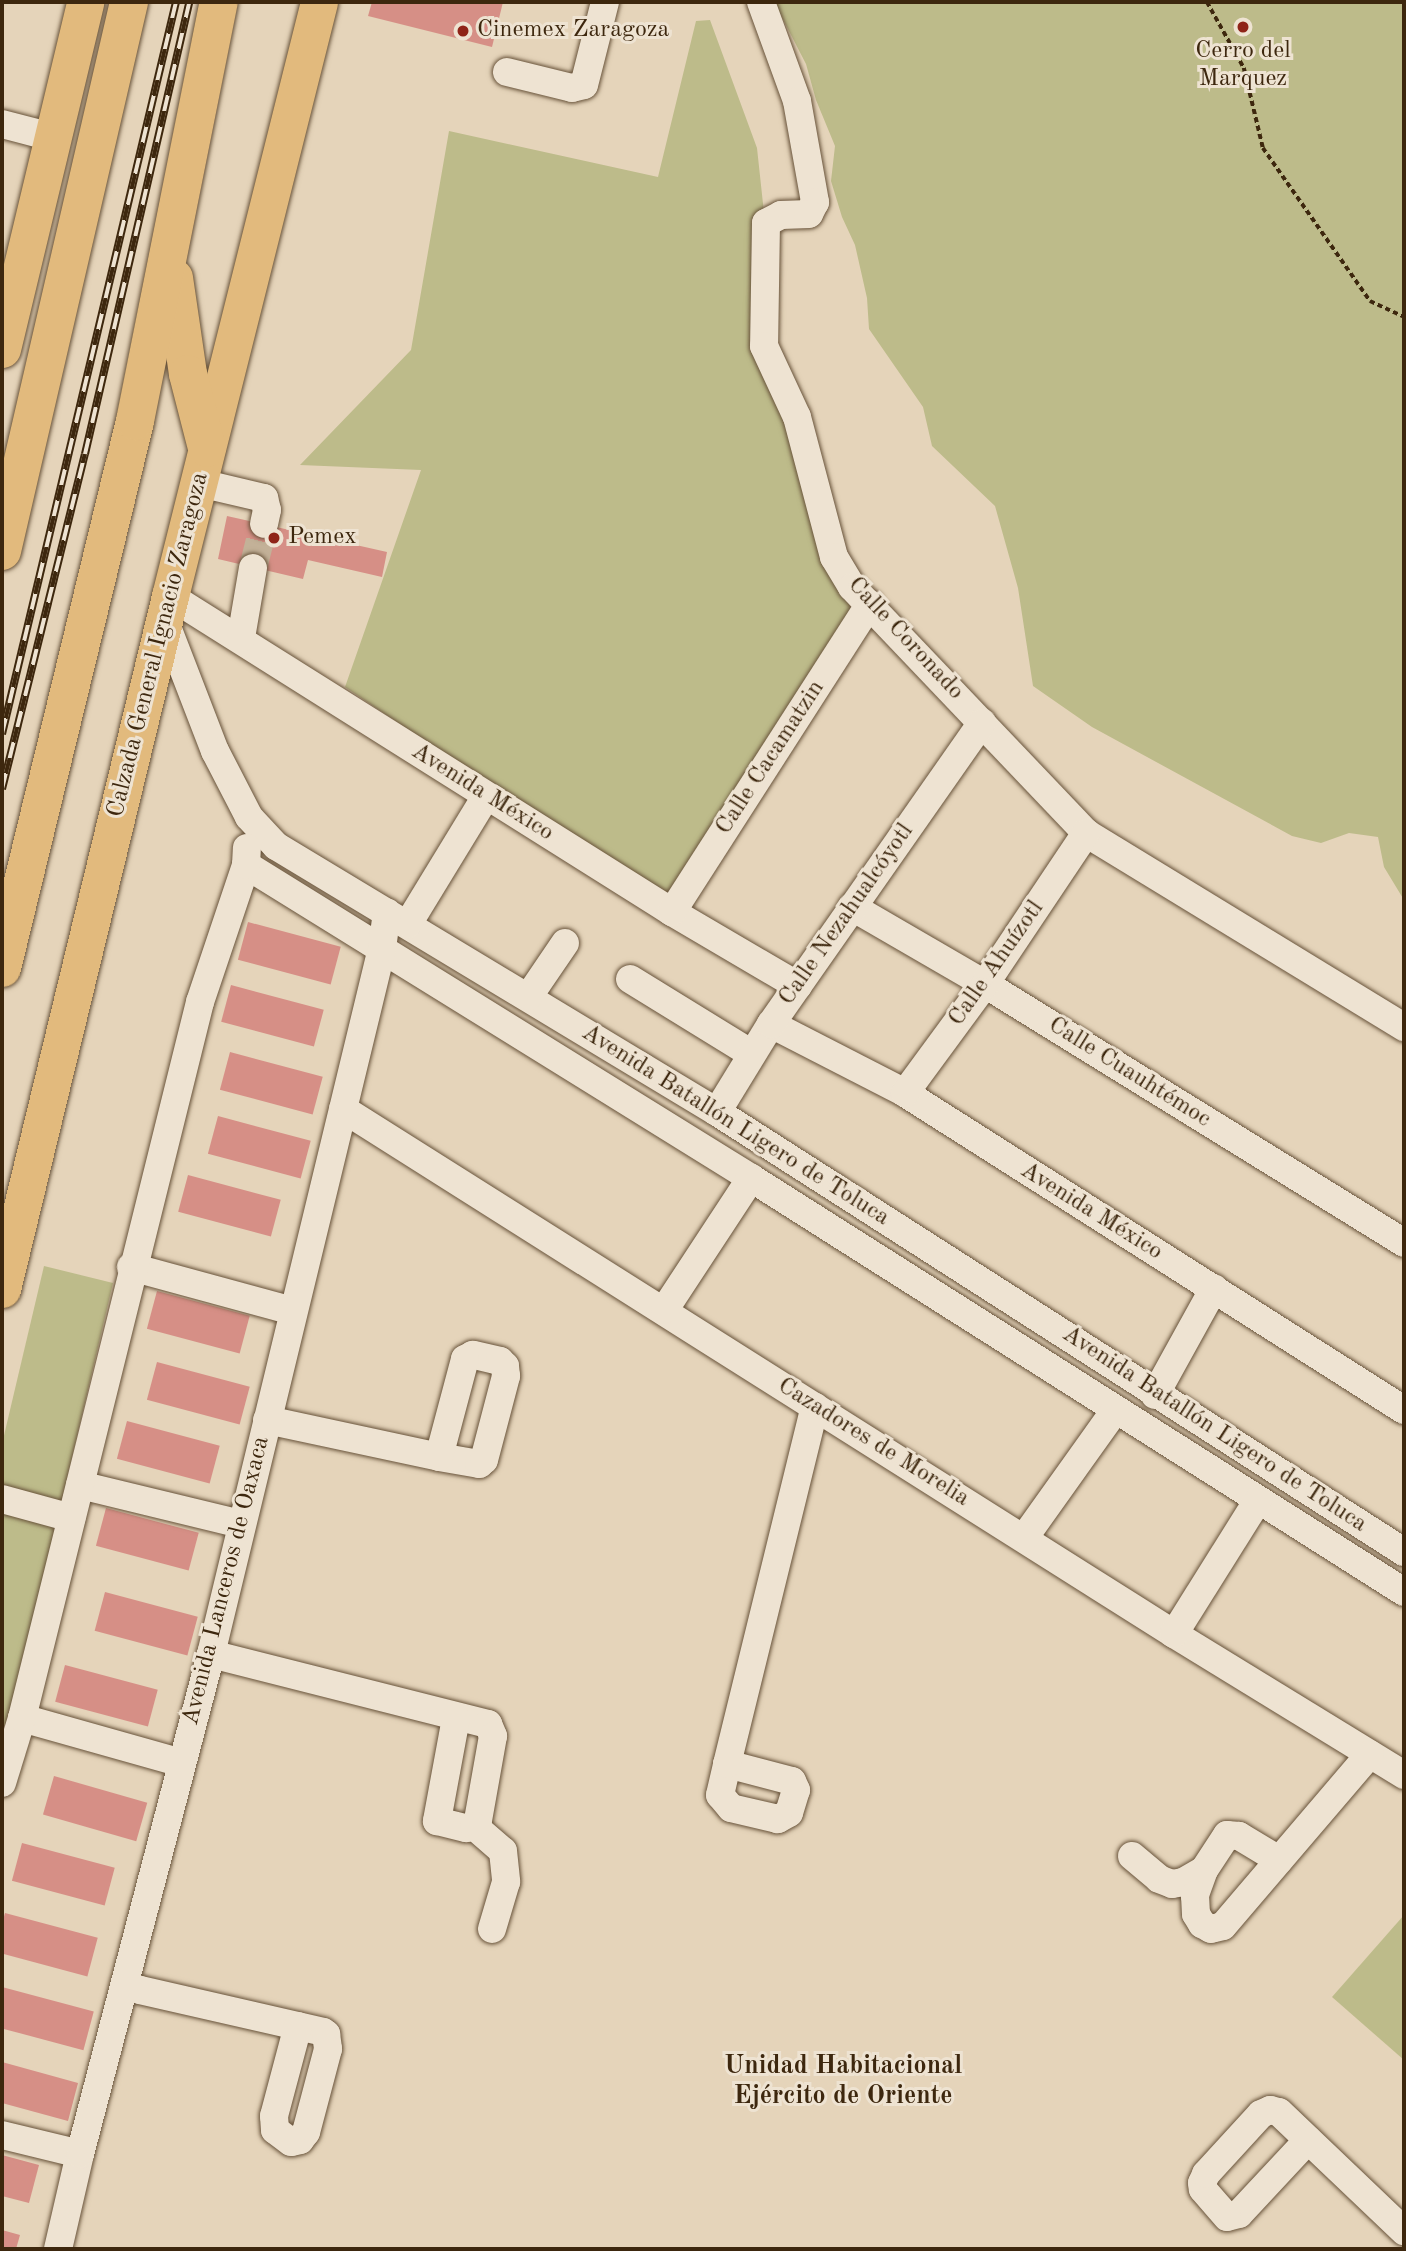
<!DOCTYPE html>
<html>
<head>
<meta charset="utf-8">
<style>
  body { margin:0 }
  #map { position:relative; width:1406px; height:2251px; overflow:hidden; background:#e5d4ba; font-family:"Old Standard TT",serif }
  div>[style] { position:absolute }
  .green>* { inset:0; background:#bdbb8a }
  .building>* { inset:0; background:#d68f86; transform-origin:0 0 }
  .minor-tunnel>* { height:28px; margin-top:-14px; transform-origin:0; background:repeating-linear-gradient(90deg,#c3b198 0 28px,transparent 0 42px) }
  .path>* { height:3.5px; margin-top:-1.75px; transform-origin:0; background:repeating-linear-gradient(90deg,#3d270e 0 5px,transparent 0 8.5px) }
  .roads { filter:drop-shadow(0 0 2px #675239) drop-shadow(0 0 2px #675239) }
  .minor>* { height:28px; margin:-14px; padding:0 14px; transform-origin:14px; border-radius:14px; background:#eee3d2 }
  .major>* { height:37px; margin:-18.5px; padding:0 18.5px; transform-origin:18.5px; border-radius:18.5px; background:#e2ba7d }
  .highway>* { height:38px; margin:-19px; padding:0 19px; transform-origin:19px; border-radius:19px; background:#e2ba7d }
  .rail>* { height:8px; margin-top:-4px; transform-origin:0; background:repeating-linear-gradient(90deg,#eee3d2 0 16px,#3d270e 0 32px); box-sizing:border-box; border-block:2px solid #3d270e }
  .dots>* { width:19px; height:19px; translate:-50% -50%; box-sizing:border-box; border:4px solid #eee3d2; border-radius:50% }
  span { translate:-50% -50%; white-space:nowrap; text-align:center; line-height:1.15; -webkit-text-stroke:6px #eee3d2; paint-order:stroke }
  .poi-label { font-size:24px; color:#3d270e }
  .left { translate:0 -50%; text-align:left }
  .street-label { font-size:24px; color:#3d270e }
  .neighbourhood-label { font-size:26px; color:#3d270e; font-weight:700 }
  .frame { position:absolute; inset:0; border:4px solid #3d270e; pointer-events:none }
</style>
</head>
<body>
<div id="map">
  <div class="green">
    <i style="clip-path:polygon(774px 2px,1404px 2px,1404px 900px,1384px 867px,1378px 837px,1349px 833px,1321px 843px,1292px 836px,1092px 727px,1033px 686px,1018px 588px,995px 506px,932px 446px,923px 407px,869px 329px,867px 298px,855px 245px,842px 217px,831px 181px,835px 146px,816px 100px,806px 64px)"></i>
    <i style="clip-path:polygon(710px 20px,757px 148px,764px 213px,753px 222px,791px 422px,854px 619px,671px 907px,345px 687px,421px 470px,300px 465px,411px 350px,449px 131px,658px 177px,696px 21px)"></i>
    <i style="clip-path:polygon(44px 1266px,113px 1283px,7px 1734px,2px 1718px,2px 1444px)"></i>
    <i style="clip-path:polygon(1404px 1915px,1404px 2060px,1332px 1997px)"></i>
  </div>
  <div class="building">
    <i style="clip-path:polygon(372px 2px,503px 2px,492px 47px,368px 16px)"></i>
    <i style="clip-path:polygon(227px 516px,387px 552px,382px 577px,308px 560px,303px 579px,218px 559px)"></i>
    <i style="left:248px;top:922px;width:96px;height:39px;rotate:15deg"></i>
    <i style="left:231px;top:985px;width:96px;height:38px;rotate:15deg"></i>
    <i style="left:230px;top:1052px;width:96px;height:39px;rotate:15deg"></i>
    <i style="left:218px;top:1116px;width:96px;height:39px;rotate:15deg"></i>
    <i style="left:188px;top:1175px;width:96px;height:38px;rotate:15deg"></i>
    <i style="left:157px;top:1291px;width:96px;height:39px;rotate:15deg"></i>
    <i style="left:157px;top:1362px;width:96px;height:39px;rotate:15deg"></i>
    <i style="left:127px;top:1421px;width:96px;height:39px;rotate:15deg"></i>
    <i style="left:106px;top:1508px;width:96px;height:39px;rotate:15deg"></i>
    <i style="left:105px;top:1592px;width:96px;height:40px;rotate:15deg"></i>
    <i style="left:65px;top:1665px;width:96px;height:38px;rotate:15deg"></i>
    <i style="left:54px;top:1776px;width:97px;height:40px;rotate:16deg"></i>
    <i style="left:22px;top:1843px;width:96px;height:39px;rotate:15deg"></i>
    <i style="left:5px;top:1913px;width:96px;height:40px;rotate:15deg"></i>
    <i style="left:2px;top:1987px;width:95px;height:40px;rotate:15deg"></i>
    <i style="clip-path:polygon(2px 2062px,78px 2083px,68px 2121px,2px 2103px)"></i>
    <i style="clip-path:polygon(2px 2155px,39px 2165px,29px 2203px,2px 2196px)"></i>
    <i style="clip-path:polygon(2px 2230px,20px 2235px,16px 2249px,2px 2249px)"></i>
  </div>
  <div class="minor-tunnel">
    <i style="left:253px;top:568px;width:45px;rotate:-76deg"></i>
  </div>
  <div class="path">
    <i style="left:1207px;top:2px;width:76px;rotate:60.7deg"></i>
    <i style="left:1244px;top:68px;width:82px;rotate:76.6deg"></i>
    <i style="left:1263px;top:148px;width:187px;rotate:55deg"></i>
    <i style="left:1370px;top:301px;width:38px;rotate:25deg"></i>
  </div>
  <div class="roads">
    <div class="minor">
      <i style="left:761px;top:2px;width:105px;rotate:70deg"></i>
      <i style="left:797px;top:101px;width:103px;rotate:79.9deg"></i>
      <i style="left:815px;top:202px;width:13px;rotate:117deg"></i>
      <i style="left:809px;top:214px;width:28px;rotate:178deg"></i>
      <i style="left:781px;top:215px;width:17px;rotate:152deg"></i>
      <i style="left:766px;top:223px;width:123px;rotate:90.9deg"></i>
      <i style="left:764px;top:346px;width:78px;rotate:65.1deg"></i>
      <i style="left:797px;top:417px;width:145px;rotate:75.2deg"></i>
      <i style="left:834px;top:557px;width:35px;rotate:59deg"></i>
      <i style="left:852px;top:587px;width:340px;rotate:46.4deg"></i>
      <i style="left:1086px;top:833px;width:373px;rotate:31.4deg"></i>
      <i style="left:507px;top:72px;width:67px;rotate:13.8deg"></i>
      <i style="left:572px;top:88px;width:12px;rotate:-14deg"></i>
      <i style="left:584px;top:85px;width:86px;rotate:-75.8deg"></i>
      <i style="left:2px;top:124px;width:52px;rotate:14.6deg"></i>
      <i style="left:200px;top:483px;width:66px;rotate:13.2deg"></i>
      <i style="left:264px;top:498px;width:12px;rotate:76deg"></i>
      <i style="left:267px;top:510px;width:14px;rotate:102deg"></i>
      <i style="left:170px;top:596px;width:593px;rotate:32.19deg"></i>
      <i style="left:672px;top:912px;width:146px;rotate:30.4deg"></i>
      <i style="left:164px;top:619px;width:142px;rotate:68.9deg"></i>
      <i style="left:215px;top:751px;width:74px;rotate:62.7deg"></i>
      <i style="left:249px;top:817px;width:40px;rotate:47deg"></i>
      <i style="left:276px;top:846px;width:515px;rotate:31.1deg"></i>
      <i style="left:717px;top:1112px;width:816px;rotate:32.64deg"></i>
      <i style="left:241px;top:638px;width:71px;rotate:-80.3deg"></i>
      <i style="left:246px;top:865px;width:594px;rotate:31.79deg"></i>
      <i style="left:751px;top:1178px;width:773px;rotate:32.37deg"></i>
      <i style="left:852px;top:907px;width:154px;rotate:30.1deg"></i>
      <i style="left:985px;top:984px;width:493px;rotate:31.7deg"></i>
      <i style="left:672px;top:912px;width:366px;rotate:-57.3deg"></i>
      <i style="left:408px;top:924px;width:150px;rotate:-58.6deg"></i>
      <i style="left:630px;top:979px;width:143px;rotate:31.6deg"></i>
      <i style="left:529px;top:996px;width:64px;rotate:-55.8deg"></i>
      <i style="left:771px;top:1024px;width:151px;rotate:27.2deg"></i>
      <i style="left:905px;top:1093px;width:591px;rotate:32.43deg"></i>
      <i style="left:905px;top:1093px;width:135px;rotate:-53.7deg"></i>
      <i style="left:985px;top:984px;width:182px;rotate:-56.2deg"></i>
      <i style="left:343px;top:1109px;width:983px;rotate:32.28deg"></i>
      <i style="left:1174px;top:1634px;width:270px;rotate:31.5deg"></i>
      <i style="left:717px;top:1112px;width:103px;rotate:-58.5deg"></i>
      <i style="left:771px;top:1024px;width:368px;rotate:-55deg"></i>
      <i style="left:131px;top:1267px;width:168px;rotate:15.2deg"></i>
      <i style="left:665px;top:1309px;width:157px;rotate:-56.7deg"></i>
      <i style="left:1155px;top:1395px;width:122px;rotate:-61.1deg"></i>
      <i style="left:267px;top:1420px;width:176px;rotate:12.1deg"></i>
      <i style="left:439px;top:1457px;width:41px;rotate:9.9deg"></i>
      <i style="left:479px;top:1464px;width:6px;rotate:-39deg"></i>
      <i style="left:484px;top:1460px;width:87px;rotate:-75.3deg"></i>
      <i style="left:506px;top:1376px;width:10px;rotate:-96deg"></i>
      <i style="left:505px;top:1366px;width:7px;rotate:-135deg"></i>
      <i style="left:500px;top:1361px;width:28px;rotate:-167deg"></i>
      <i style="left:473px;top:1355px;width:9px;rotate:153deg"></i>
      <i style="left:465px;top:1359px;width:101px;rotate:104.9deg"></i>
      <i style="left:80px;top:1485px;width:166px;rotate:13.6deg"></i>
      <i style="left:2px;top:1499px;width:72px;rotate:15.4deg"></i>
      <i style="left:1024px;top:1538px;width:158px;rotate:-54.5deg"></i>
      <i style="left:1174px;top:1634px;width:158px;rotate:-57.9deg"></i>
      <i style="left:211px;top:1654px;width:286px;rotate:14.2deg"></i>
      <i style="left:488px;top:1724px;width:13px;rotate:67deg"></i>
      <i style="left:493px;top:1736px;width:85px;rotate:100.1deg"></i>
      <i style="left:478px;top:1820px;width:7px;rotate:124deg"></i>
      <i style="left:22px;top:1718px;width:166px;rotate:15.7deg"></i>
      <i style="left:456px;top:1718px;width:105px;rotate:100.5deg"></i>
      <i style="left:437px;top:1821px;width:30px;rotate:14deg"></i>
      <i style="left:466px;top:1828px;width:8px;rotate:-14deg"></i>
      <i style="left:474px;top:1826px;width:38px;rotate:41deg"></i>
      <i style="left:503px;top:1851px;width:31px;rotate:84deg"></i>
      <i style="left:506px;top:1882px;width:49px;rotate:106.6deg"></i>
      <i style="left:727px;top:1764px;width:67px;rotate:14.7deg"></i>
      <i style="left:792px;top:1781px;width:10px;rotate:66deg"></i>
      <i style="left:796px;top:1790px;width:24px;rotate:107deg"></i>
      <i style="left:789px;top:1813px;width:13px;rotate:151deg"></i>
      <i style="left:778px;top:1819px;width:48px;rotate:-166.8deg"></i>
      <i style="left:731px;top:1808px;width:17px;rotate:-130deg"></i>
      <i style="left:720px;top:1795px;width:32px;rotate:-77deg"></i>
      <i style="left:727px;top:1764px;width:368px;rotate:-76.2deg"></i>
      <i style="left:2px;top:1783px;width:68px;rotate:-72.9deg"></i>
      <i style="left:22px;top:1718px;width:738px;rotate:-76.04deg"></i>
      <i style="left:200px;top:1002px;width:145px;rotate:-71.4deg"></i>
      <i style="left:246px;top:865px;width:17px;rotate:-87deg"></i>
      <i style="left:1132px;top:1856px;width:35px;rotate:40deg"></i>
      <i style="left:1159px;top:1879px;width:14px;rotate:21deg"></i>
      <i style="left:1172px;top:1884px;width:11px;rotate:-10deg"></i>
      <i style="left:1183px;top:1882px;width:24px;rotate:-30deg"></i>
      <i style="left:1279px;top:1860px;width:47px;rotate:-149deg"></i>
      <i style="left:1239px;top:1836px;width:12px;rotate:-175deg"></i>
      <i style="left:1227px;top:1835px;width:42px;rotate:123.3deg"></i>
      <i style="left:1204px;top:1870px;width:27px;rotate:110deg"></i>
      <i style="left:1195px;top:1895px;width:19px;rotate:87deg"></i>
      <i style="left:1196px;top:1914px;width:12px;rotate:59deg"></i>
      <i style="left:1202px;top:1924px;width:10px;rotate:29deg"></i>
      <i style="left:1211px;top:1929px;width:12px;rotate:-14deg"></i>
      <i style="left:1223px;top:1926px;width:226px;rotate:-49.5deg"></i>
      <i style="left:125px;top:1985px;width:16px;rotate:18deg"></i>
      <i style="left:140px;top:1990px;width:188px;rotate:12.9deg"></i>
      <i style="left:323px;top:2032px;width:4px;rotate:34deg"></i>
      <i style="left:326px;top:2034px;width:15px;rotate:82deg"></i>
      <i style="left:328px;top:2049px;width:86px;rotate:104.8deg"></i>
      <i style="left:306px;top:2132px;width:10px;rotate:127deg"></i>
      <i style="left:300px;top:2140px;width:9px;rotate:167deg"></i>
      <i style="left:291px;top:2142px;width:20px;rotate:-143deg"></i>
      <i style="left:275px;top:2130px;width:14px;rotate:-94deg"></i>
      <i style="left:274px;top:2116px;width:93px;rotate:-75.1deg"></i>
      <i style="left:2px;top:2135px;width:80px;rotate:13.7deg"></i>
      <i style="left:1308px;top:2140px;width:101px;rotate:133deg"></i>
      <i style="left:1239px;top:2214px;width:12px;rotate:166deg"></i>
      <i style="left:1227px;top:2217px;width:37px;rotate:-131deg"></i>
      <i style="left:1203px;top:2189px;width:6px;rotate:-99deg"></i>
      <i style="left:1202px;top:2183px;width:10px;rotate:-66deg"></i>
      <i style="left:1206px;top:2174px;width:81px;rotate:-47.5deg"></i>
      <i style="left:1261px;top:2114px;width:10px;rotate:-24deg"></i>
      <i style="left:1270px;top:2110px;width:9px;rotate:13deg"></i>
      <i style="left:1279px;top:2112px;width:173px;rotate:43.6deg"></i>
      <i style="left:58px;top:2249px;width:98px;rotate:-77deg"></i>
      <i style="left:80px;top:2154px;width:517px;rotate:-75.32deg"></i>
      <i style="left:211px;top:1654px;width:726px;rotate:-76.38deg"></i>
      <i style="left:382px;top:948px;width:36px;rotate:-82deg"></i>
    </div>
    <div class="major">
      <i style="left:2px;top:349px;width:357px;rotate:-76.5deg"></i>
      <i style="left:2px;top:1289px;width:713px;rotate:-76.37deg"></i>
      <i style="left:170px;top:596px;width:612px;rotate:-75.92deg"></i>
    </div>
    <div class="highway">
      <i style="left:174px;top:278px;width:97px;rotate:81.7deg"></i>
      <i style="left:188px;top:374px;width:76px;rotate:75.6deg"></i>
      <i style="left:2px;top:551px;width:563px;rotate:-76.97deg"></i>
      <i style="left:2px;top:968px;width:563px;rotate:-76.33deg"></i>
      <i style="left:135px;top:421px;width:427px;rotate:-78.7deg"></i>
    </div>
  </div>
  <div class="rail">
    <i style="left:2px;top:734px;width:752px;rotate:-76.63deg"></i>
    <i style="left:2px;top:789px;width:345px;rotate:-76.1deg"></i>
    <i style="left:85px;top:454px;width:464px;rotate:-77deg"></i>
  </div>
  <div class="dots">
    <i style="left:1243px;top:27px;background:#8f2418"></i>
    <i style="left:463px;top:31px;background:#8f2418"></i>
    <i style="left:274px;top:538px;background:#8f2418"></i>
  </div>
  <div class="poi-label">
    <span class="left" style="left:477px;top:31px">Cinemex Zaragoza</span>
    <span style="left:1243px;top:66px">Cerro del<br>Marquez</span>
    <span class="left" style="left:288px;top:538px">Pemex</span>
  </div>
  <div class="street-label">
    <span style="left:905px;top:639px;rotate:47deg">Calle Coronado</span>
    <span style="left:159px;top:645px;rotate:-76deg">Calzada General Ignacio Zaragoza</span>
    <span style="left:771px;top:758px;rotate:-57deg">Calle Cacamatzin</span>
    <span style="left:482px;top:793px;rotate:32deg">Avenida México</span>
    <span style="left:847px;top:915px;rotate:-55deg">Calle Nezahualcóyotl</span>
    <span style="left:997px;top:964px;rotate:-55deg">Calle Ahuízotl</span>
    <span style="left:1129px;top:1073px;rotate:32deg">Calle Cuauhtémoc</span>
    <span style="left:735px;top:1126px;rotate:32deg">Avenida Batallón Ligero de Toluca</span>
    <span style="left:1091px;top:1212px;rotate:32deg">Avenida México</span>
    <span style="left:1214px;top:1430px;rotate:33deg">Avenida Batallón Ligero de Toluca</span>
    <span style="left:873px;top:1443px;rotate:32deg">Cazadores de Morelia</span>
    <span style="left:227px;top:1581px;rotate:-76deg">Avenida Lanceros de Oaxaca</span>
  </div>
  <div class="neighbourhood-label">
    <span style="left:843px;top:2082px">Unidad Habitacional<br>Ejército de Oriente</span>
  </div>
  <div class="frame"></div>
</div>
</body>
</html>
